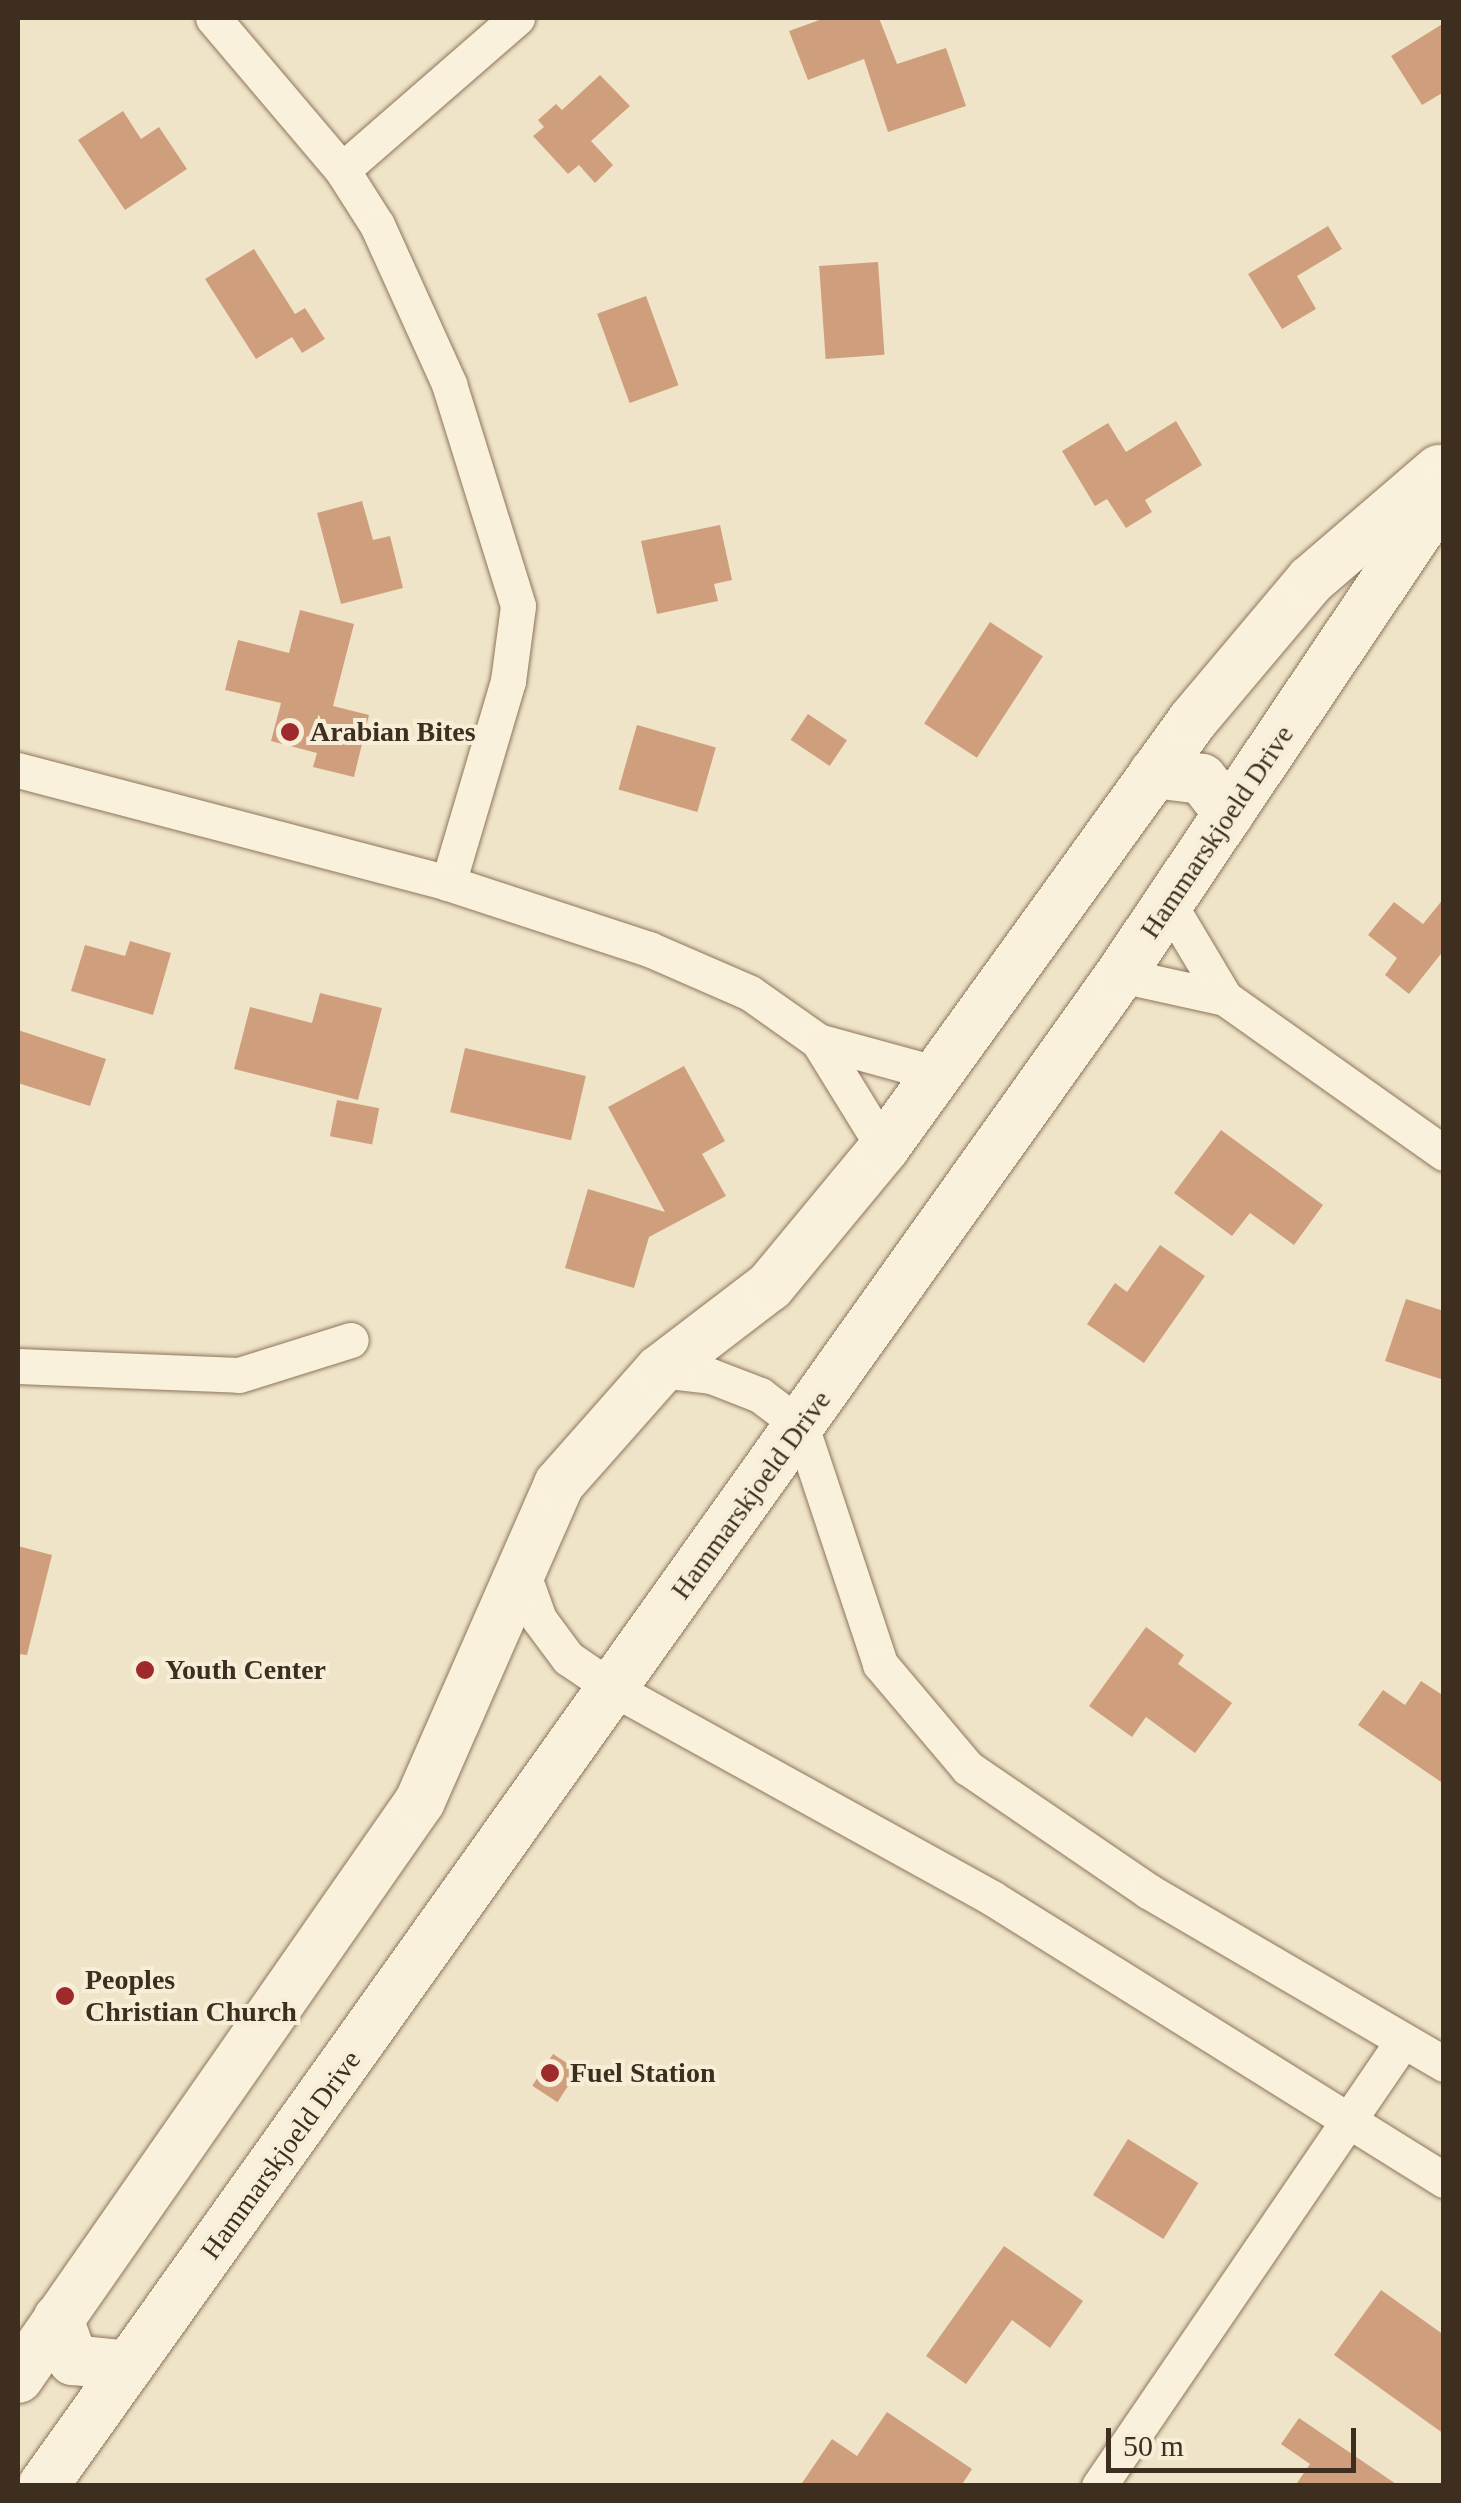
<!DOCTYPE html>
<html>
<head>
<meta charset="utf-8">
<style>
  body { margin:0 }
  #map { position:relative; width:1461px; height:2503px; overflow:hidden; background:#f0e4c8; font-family:Georgia,serif }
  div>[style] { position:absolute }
  .building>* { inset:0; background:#cf9f7d; transform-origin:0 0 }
  .roads { filter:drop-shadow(0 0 2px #8d765c) drop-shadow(0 0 2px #8d765c) }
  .minor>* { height:35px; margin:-17.5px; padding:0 17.5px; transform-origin:17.5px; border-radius:17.5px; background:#faf1dc }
  .secondary>* { height:50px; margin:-25px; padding:0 25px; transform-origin:25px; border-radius:25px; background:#faf1dc }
  .dots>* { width:28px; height:28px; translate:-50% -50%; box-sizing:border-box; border:5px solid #f7eed8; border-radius:50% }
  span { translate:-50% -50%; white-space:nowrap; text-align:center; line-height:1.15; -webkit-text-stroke:8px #f7eed8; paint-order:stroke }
  .poi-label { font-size:28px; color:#3d2e20; font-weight:700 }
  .left { translate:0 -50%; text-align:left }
  .street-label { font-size:28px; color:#3d2e20 }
  .frame { position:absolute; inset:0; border:20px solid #3d2e20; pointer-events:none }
  .scale { position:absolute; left:1106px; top:2428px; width:250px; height:45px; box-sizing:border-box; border:5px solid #3d2e20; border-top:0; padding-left:12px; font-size:30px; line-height:35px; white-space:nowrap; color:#3d2e20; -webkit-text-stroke:8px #f7eed8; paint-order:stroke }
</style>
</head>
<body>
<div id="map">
  <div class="building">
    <i style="clip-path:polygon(825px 18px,879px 18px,897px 64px,946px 48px,966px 106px,888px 132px,864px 59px,808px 80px,789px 31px)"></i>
    <i style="clip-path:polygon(1444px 23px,1444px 92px,1422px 105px,1391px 56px)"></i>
    <i style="clip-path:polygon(600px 75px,630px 106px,591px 141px,613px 165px,595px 183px,579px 165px,568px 174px,533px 136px,544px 127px,538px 120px,556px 104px,562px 110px)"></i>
    <i style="clip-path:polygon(123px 111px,141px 139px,159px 127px,187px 169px,125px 210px,78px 140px)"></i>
    <i style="clip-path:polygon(1328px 226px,1342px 249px,1297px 276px,1316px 309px,1282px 329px,1248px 274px)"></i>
    <i style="clip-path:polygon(254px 249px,295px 314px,305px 308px,325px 339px,302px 353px,292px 337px,256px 359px,205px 279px)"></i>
    <i style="left:878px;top:262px;width:93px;height:59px;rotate:86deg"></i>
    <i style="left:646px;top:296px;width:95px;height:52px;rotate:70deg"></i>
    <i style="clip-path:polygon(1176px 421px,1202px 465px,1145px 500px,1152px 512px,1126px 528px,1107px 499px,1095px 506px,1062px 451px,1108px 423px,1126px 452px)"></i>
    <i style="clip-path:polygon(362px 501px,373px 540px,390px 536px,403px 588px,341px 604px,317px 513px)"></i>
    <i style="clip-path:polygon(720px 525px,732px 580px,714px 584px,718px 601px,657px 614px,641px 541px)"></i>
    <i style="clip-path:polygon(300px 610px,354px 624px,333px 706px,369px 715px,354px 777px,313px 767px,317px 753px,271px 741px,281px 703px,225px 690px,238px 640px,289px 653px)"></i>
    <i style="left:990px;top:622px;width:63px;height:121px;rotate:33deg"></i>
    <i style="left:808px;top:714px;width:47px;height:31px;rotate:34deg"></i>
    <i style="left:637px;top:725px;width:82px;height:67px;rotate:16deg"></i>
    <i style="clip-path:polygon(1444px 898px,1444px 950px,1409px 994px,1385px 975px,1397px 958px,1368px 935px,1394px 902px,1423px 924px)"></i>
    <i style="clip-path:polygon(130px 941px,171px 953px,153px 1015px,71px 991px,85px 945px,125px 956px)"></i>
    <i style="clip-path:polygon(320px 993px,382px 1008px,358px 1100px,234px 1069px,250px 1007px,312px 1023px)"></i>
    <i style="clip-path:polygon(18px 1030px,106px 1059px,90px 1106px,18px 1083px)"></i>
    <i style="left:465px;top:1048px;width:124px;height:66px;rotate:13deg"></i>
    <i style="clip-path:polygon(684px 1066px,725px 1141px,702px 1154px,726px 1196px,649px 1237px,634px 1288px,565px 1268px,588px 1189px,665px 1212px,608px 1107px)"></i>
    <i style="left:337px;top:1100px;width:43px;height:37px;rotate:11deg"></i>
    <i style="clip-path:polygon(1221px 1130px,1323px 1205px,1294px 1245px,1250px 1213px,1232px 1236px,1174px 1193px)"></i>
    <i style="clip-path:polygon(1160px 1245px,1205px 1276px,1144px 1363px,1087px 1324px,1115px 1283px,1127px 1292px)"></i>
    <i style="clip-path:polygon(1406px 1299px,1444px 1311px,1444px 1380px,1385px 1361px)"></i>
    <i style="clip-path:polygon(18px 1546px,52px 1555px,27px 1655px,18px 1654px)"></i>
    <i style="clip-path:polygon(1146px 1627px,1184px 1655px,1178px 1664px,1232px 1703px,1195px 1753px,1146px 1717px,1132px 1737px,1089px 1706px)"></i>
    <i style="clip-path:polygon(1421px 1681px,1444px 1696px,1444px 1784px,1358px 1725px,1383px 1690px,1405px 1705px)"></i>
    <i style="left:553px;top:2054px;width:30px;height:38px;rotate:33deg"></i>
    <i style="left:1128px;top:2139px;width:83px;height:66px;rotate:32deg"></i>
    <i style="clip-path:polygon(1004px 2246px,1083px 2301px,1050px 2348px,1012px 2320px,966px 2384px,926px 2356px)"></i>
    <i style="clip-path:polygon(1381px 2290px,1444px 2335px,1444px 2434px,1334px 2355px)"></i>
    <i style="clip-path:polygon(887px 2412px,972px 2469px,961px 2486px,800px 2486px,832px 2439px,857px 2456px)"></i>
    <i style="clip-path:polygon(1299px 2418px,1399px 2486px,1295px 2486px,1310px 2464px,1281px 2444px)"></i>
  </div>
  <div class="roads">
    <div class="minor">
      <i style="left:213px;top:18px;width:199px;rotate:49.7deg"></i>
      <i style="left:342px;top:170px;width:65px;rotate:57.5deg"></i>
      <i style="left:377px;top:225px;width:175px;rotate:65.6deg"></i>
      <i style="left:449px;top:384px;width:232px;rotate:72.7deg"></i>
      <i style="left:518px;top:606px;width:76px;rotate:97.6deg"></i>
      <i style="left:508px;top:681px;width:211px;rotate:106.5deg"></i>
      <i style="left:342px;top:170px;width:232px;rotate:-41deg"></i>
      <i style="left:18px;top:770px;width:445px;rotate:14.7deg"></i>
      <i style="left:448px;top:883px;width:212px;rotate:18.2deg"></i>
      <i style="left:649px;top:949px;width:110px;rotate:23.5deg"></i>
      <i style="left:750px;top:993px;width:83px;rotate:35.2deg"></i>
      <i style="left:818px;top:1041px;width:124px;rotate:15.4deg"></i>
      <i style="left:1169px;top:904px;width:109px;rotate:59.2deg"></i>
      <i style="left:1225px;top:998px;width:268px;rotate:35.3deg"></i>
      <i style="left:1120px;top:975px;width:107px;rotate:12.4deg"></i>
      <i style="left:818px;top:1041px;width:126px;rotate:58.3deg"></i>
      <i style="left:18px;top:1366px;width:221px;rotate:2.3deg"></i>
      <i style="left:239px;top:1375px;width:117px;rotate:-17.4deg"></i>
      <i style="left:660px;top:1370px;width:51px;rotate:6.7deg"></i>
      <i style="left:711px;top:1376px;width:53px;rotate:21.2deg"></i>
      <i style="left:760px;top:1395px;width:51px;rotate:37.1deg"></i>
      <i style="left:801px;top:1426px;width:251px;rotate:71.6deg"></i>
      <i style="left:880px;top:1664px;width:136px;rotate:49.8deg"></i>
      <i style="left:968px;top:1768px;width:218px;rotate:34.3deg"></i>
      <i style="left:1148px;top:1891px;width:343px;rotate:30.3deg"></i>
      <i style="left:520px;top:1566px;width:56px;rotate:70.3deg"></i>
      <i style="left:539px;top:1619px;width:49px;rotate:53.4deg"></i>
      <i style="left:568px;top:1658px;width:53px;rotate:34.3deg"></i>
      <i style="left:612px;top:1688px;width:434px;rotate:28.9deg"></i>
      <i style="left:992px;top:1898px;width:533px;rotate:31.96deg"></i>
      <i style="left:1099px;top:2486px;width:538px;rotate:-55.69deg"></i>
    </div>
    <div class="secondary">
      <i style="left:1154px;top:773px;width:48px;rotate:7.1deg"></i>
      <i style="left:1202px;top:779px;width:44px;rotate:52.4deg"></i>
      <i style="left:58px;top:2319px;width:44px;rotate:69.9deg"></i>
      <i style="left:73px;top:2360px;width:56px;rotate:6.1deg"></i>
      <i style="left:18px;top:2378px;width:703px;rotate:-55.13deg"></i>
      <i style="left:420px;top:1801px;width:346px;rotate:-66.3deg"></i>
      <i style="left:559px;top:1484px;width:152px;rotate:-48.5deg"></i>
      <i style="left:660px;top:1370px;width:138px;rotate:-37.4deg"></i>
      <i style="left:770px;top:1286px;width:179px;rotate:-50.4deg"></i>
      <i style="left:884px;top:1148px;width:528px;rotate:-54.17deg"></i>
      <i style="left:1193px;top:720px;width:183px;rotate:-49.9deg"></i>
      <i style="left:1311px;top:580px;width:169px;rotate:-40.7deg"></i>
      <i style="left:43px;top:2486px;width:1856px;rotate:-54.52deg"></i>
      <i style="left:1120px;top:975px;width:581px;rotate:-56.09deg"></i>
    </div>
  </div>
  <div class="dots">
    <i style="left:290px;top:732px;background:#9e2a2b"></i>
    <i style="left:145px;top:1670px;background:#9e2a2b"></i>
    <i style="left:65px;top:1996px;background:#9e2a2b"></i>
    <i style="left:550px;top:2073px;background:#9e2a2b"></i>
  </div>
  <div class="poi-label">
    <span class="left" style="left:310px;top:732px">Arabian Bites</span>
    <span class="left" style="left:165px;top:1670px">Youth Center</span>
    <span class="left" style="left:85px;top:1996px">Peoples<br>Christian Church</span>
    <span class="left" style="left:570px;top:2073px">Fuel Station</span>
  </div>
  <div class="street-label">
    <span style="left:1217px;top:832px;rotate:-56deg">Hammarskjoeld Drive</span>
    <span style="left:751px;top:1495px;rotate:-54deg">Hammarskjoeld Drive</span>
    <span style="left:281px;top:2155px;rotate:-54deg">Hammarskjoeld Drive</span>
  </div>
  <div class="frame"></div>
  <div class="scale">50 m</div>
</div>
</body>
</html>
